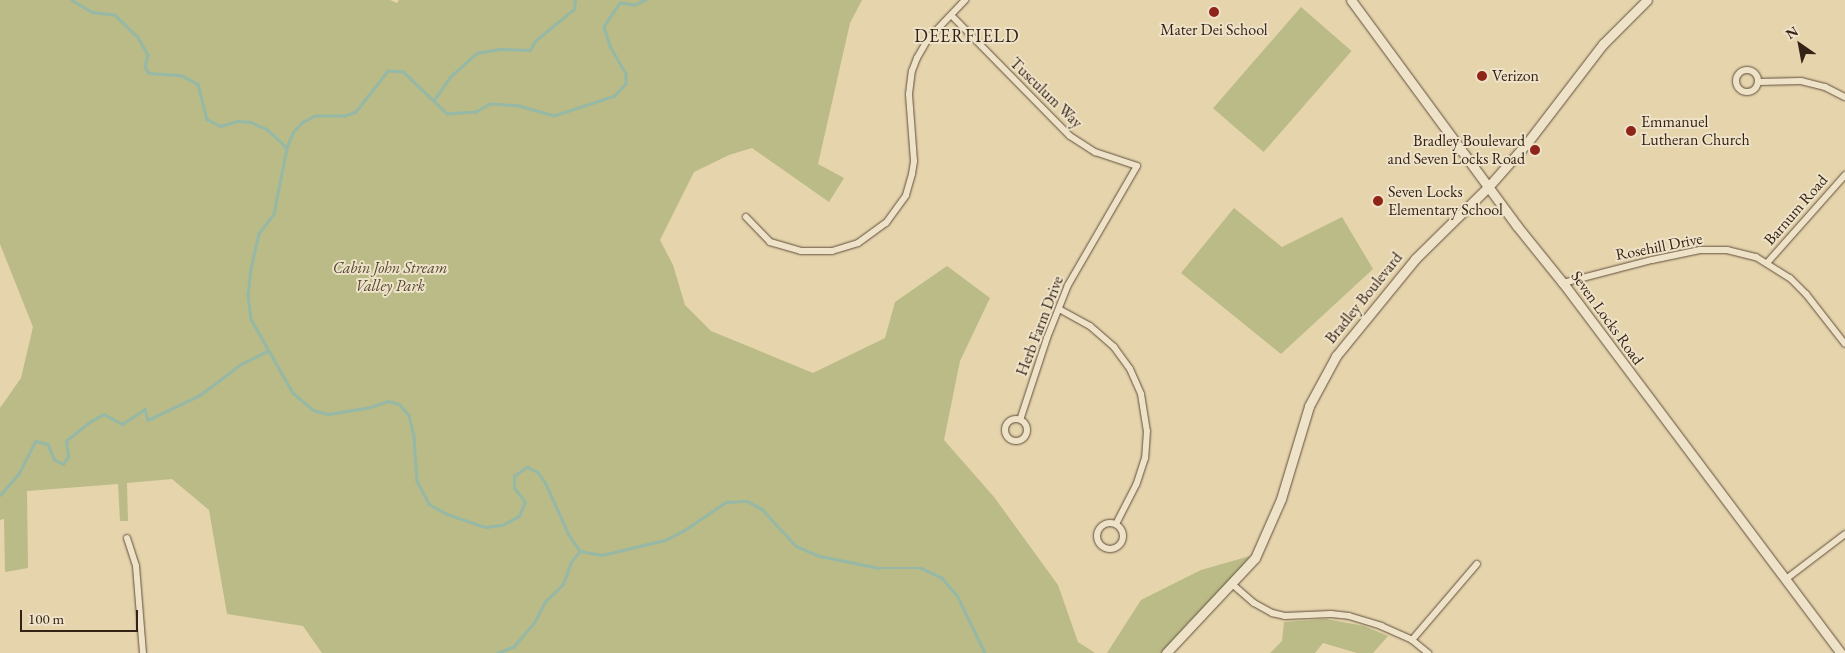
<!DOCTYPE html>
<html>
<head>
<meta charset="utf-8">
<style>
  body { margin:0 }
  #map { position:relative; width:1845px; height:653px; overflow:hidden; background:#e5d4ac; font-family:"EB Garamond",serif }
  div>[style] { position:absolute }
  .green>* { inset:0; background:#babb86; transform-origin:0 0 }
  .stream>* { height:2.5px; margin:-1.25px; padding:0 1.25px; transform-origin:1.25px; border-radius:1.25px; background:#96b8a6 }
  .roads { filter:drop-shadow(0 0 1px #614e3c) drop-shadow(0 0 1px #614e3c) }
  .minor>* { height:6px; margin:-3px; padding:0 3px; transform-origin:3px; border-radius:3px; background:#eee3c9 }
  .minor>.ring { margin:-3px; padding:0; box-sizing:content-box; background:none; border:6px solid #eee3c9; border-radius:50% }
  .secondary>* { height:9px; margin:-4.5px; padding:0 4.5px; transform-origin:4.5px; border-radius:4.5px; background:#eee3c9 }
  .dots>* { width:14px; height:14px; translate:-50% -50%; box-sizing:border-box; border:2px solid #eee3c9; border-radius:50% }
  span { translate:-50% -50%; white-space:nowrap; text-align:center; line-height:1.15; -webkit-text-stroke:4px #eee3c9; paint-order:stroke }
  .poi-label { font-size:16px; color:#352217 }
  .left { translate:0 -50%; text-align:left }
  .right { translate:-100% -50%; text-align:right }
  .street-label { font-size:16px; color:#352217 }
  .park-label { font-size:16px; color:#564833; font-style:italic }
  .neighbourhood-label { font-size:18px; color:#352217; letter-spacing:1px }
  .north { position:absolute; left:1775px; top:20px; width:50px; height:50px; -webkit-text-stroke:4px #eee3c9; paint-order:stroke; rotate:327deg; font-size:14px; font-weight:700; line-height:20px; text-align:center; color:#352217 }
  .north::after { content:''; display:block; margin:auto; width:18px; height:22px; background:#352217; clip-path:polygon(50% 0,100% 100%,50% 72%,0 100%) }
  .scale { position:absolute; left:20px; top:610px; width:118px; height:22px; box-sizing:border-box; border:2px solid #352217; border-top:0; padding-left:6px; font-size:15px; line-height:18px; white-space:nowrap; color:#352217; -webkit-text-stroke:4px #eee3c9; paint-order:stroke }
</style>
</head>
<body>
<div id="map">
  <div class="green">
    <i style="clip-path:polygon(0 0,390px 0,397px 3px,399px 0,862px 0,850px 23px,818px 164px,844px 178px,829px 202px,752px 148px,729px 155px,694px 172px,660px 240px,673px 265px,685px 305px,711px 331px,813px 373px,885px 338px,895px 302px,947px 266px,990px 298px,960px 361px,944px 440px,994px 497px,1058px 585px,1078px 642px,1095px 653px,322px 653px,303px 626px,227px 614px,209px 510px,172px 479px,127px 483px,128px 521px,120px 521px,118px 484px,27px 491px,28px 568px,5px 572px,4px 519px,0 520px,0 408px,21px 378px,33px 327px,0 244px)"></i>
    <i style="left:1301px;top:7px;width:67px;height:134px;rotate:41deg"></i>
    <i style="clip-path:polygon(1234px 208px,1282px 247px,1342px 217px,1373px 269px,1281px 354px,1181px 273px)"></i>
    <i style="clip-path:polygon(1250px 556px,1230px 582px,1186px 625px,1162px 653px,1107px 653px,1141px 600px,1201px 570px)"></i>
    <i style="clip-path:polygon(1326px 619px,1364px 626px,1388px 636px,1373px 653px,1357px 653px,1323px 643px,1315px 653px,1270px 653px,1282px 641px,1284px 622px)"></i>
  </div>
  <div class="stream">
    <i style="left:72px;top:0;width:23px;rotate:31deg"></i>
    <i style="left:92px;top:12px;width:23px;rotate:7deg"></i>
    <i style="left:115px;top:15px;width:32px;rotate:44deg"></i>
    <i style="left:138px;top:37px;width:21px;rotate:61deg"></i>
    <i style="left:148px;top:55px;width:12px;rotate:104deg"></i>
    <i style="left:145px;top:67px;width:7px;rotate:56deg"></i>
    <i style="left:149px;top:73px;width:32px;rotate:4deg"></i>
    <i style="left:181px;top:75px;width:19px;rotate:28deg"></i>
    <i style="left:198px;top:84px;width:36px;rotate:76deg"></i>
    <i style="left:207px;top:119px;width:15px;rotate:28deg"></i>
    <i style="left:220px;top:126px;width:18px;rotate:-16deg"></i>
    <i style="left:237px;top:121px;width:14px;rotate:4deg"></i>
    <i style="left:251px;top:122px;width:19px;rotate:25deg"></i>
    <i style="left:268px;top:130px;width:26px;rotate:43deg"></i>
    <i style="left:646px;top:0;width:13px;rotate:157deg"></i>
    <i style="left:634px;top:5px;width:14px;rotate:-172deg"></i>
    <i style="left:620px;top:3px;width:29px;rotate:124deg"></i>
    <i style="left:604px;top:27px;width:20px;rotate:72deg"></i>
    <i style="left:610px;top:46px;width:32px;rotate:60deg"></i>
    <i style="left:626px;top:74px;width:10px;rotate:90deg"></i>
    <i style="left:626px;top:84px;width:16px;rotate:133deg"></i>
    <i style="left:615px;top:96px;width:64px;rotate:161.8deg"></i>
    <i style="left:554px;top:116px;width:35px;rotate:-164deg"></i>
    <i style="left:520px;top:106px;width:30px;rotate:-176deg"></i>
    <i style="left:490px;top:104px;width:16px;rotate:150deg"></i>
    <i style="left:476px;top:112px;width:29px;rotate:176deg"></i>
    <i style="left:447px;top:114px;width:61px;rotate:-136.3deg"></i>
    <i style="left:403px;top:72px;width:15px;rotate:-176deg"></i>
    <i style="left:388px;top:71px;width:52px;rotate:128deg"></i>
    <i style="left:356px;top:112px;width:12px;rotate:160deg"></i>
    <i style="left:345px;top:116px;width:30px;rotate:180deg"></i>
    <i style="left:315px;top:116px;width:15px;rotate:152deg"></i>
    <i style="left:302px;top:123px;width:13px;rotate:132deg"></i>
    <i style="left:293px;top:133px;width:16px;rotate:112deg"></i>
    <i style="left:287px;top:148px;width:67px;rotate:101.1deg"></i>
    <i style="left:274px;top:214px;width:25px;rotate:127deg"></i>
    <i style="left:259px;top:234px;width:35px;rotate:103deg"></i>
    <i style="left:251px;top:268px;width:27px;rotate:96deg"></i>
    <i style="left:248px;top:295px;width:24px;rotate:83deg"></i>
    <i style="left:251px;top:319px;width:85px;rotate:60.4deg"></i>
    <i style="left:293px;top:393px;width:26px;rotate:40deg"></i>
    <i style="left:313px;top:410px;width:16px;rotate:15deg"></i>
    <i style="left:328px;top:414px;width:39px;rotate:-9deg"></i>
    <i style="left:367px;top:408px;width:22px;rotate:-18deg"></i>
    <i style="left:388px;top:401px;width:11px;rotate:15deg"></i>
    <i style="left:399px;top:404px;width:15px;rotate:48deg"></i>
    <i style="left:409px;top:415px;width:23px;rotate:77deg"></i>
    <i style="left:414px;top:437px;width:44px;rotate:86.1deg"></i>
    <i style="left:417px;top:481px;width:26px;rotate:62deg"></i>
    <i style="left:429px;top:504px;width:21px;rotate:29deg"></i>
    <i style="left:447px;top:514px;width:40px;rotate:18.9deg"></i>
    <i style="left:485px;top:527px;width:17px;rotate:-7deg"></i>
    <i style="left:502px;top:525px;width:19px;rotate:-28deg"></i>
    <i style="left:519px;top:516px;width:15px;rotate:-67deg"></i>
    <i style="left:525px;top:502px;width:18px;rotate:-128deg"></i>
    <i style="left:514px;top:488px;width:12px;rotate:-90deg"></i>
    <i style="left:514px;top:476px;width:16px;rotate:-35deg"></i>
    <i style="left:527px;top:467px;width:12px;rotate:24deg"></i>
    <i style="left:538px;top:472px;width:14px;rotate:56deg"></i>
    <i style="left:546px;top:484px;width:56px;rotate:65.7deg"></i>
    <i style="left:569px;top:535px;width:19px;rotate:55deg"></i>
    <i style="left:580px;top:551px;width:22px;rotate:10deg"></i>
    <i style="left:602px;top:555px;width:65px;rotate:-13.4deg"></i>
    <i style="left:665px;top:540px;width:20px;rotate:-27deg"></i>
    <i style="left:683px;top:531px;width:52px;rotate:-34deg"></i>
    <i style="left:726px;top:502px;width:21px;rotate:-3deg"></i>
    <i style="left:747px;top:501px;width:17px;rotate:28deg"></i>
    <i style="left:762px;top:509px;width:50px;rotate:47.4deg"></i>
    <i style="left:796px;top:546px;width:26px;rotate:23deg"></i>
    <i style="left:820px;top:556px;width:60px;rotate:11.5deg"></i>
    <i style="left:879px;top:568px;width:42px"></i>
    <i style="left:921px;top:568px;width:23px;rotate:25deg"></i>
    <i style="left:942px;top:578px;width:23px;rotate:49deg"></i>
    <i style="left:957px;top:595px;width:64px;rotate:64.2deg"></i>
    <i style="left:434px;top:100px;width:28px;rotate:-55deg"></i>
    <i style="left:450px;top:77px;width:36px;rotate:-42deg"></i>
    <i style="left:477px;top:53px;width:23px;rotate:-10deg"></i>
    <i style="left:500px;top:49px;width:30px;rotate:2deg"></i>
    <i style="left:530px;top:50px;width:10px;rotate:-61deg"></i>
    <i style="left:535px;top:41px;width:50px;rotate:-39.4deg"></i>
    <i style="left:574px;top:9px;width:9px;rotate:-84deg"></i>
    <i style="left:0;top:495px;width:29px;rotate:-49deg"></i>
    <i style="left:19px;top:473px;width:36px;rotate:-63deg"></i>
    <i style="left:35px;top:441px;width:13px;rotate:13deg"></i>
    <i style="left:48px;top:444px;width:16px;rotate:68deg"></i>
    <i style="left:54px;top:459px;width:10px;rotate:29deg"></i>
    <i style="left:63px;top:464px;width:9px;rotate:-54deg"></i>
    <i style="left:68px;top:457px;width:16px;rotate:-97deg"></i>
    <i style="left:66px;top:441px;width:32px;rotate:-39deg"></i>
    <i style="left:91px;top:421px;width:15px;rotate:-28deg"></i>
    <i style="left:104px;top:414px;width:21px;rotate:29deg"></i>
    <i style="left:122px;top:424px;width:27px;rotate:-33deg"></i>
    <i style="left:145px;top:409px;width:11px;rotate:75deg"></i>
    <i style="left:148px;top:420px;width:58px;rotate:-25.7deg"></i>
    <i style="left:200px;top:395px;width:51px;rotate:-37.1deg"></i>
    <i style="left:241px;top:364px;width:30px;rotate:-26deg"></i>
    <i style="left:497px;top:653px;width:17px;rotate:-21deg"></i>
    <i style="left:513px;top:647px;width:32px;rotate:-49deg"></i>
    <i style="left:534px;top:623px;width:22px;rotate:-63deg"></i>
    <i style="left:544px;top:603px;width:27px;rotate:-45deg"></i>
    <i style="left:563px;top:584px;width:23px;rotate:-70deg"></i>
    <i style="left:571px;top:562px;width:14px;rotate:-51deg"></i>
  </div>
  <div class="roads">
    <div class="minor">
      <i style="left:952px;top:16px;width:168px;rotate:45.5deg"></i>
      <i style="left:1070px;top:136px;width:30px;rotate:33deg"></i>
      <i style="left:1095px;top:152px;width:44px;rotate:18.4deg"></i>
      <i style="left:1137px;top:166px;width:138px;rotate:120.1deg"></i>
      <i style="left:1068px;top:285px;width:57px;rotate:111.6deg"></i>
      <i style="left:1047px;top:338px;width:86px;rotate:108.2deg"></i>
      <i class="ring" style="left:1736px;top:70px;width:16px;height:16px"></i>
      <i style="left:1758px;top:82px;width:43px;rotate:-1.3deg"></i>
      <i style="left:1801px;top:81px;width:25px;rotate:14deg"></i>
      <i style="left:1825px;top:87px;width:22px;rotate:27deg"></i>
      <i style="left:746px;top:217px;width:35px;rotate:46deg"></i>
      <i style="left:770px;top:242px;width:32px;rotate:16deg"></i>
      <i style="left:801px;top:251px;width:31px"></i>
      <i style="left:832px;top:251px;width:27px;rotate:-17deg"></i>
      <i style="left:858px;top:243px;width:34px;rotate:-36deg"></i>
      <i style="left:886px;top:223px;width:34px;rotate:-54deg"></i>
      <i style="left:906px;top:195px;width:22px;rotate:-74deg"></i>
      <i style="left:912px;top:174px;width:13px;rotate:-81deg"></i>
      <i style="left:914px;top:161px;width:67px;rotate:-94.3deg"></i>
      <i style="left:909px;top:94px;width:23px;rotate:-83deg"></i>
      <i style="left:912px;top:71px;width:14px;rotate:-69deg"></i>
      <i style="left:917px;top:58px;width:22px;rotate:-60deg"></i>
      <i style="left:928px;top:39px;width:54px;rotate:-46.5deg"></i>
      <i style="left:1767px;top:263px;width:118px;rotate:-48.4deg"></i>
      <i style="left:1563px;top:283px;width:92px;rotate:-14.5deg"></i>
      <i style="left:1652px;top:260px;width:49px;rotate:-11.8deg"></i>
      <i style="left:1700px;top:250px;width:27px"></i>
      <i style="left:1727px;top:250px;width:30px;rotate:14deg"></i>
      <i style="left:1756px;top:257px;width:40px;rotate:32deg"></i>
      <i style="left:1790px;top:278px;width:23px;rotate:45deg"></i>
      <i style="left:1806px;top:294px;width:63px;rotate:52deg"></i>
      <i style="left:1059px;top:309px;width:35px;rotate:29deg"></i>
      <i style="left:1090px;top:326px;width:32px;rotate:41deg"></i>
      <i style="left:1114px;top:347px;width:27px;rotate:54deg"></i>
      <i style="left:1130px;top:369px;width:27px;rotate:66deg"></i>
      <i style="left:1141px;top:394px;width:37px;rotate:81deg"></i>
      <i style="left:1147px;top:431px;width:27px;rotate:94deg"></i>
      <i style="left:1145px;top:458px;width:28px;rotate:108deg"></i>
      <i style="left:1136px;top:485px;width:44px;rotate:117.1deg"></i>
      <i class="ring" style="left:1005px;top:419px;width:16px;height:16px"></i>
      <i class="ring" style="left:1097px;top:523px;width:20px;height:20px"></i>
      <i style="left:127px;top:538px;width:29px;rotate:72deg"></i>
      <i style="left:136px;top:566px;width:87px;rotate:85.4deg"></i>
      <i style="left:1786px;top:579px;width:74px;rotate:-37.3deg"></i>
      <i style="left:1232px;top:584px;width:29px;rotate:41deg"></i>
      <i style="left:1254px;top:603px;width:21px;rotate:29deg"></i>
      <i style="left:1272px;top:613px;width:13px;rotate:13deg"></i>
      <i style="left:1285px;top:616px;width:46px;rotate:-2.5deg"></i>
      <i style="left:1331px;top:614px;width:18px;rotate:6deg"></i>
      <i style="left:1349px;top:616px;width:34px;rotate:17deg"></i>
      <i style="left:1381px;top:626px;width:34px;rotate:24deg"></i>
      <i style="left:1412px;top:640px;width:21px;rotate:39deg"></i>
      <i style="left:1412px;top:640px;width:100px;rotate:-49.5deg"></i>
    </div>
    <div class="secondary">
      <i style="left:1351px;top:0;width:280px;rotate:53.7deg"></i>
      <i style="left:1517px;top:226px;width:73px;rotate:51.1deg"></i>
      <i style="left:1563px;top:283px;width:463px;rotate:53.1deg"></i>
      <i style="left:1166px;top:653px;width:130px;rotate:-46.9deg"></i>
      <i style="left:1255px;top:558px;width:64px;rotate:-66.2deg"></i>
      <i style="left:1281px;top:499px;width:97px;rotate:-73.2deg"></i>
      <i style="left:1309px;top:406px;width:57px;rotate:-61.6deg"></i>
      <i style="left:1336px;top:356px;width:125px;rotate:-50.8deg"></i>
      <i style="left:1415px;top:259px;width:104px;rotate:-44.6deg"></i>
      <i style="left:1489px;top:186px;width:57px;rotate:-48.5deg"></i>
      <i style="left:1527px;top:143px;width:125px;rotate:-52.5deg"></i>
      <i style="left:1603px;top:44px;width:62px;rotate:-45deg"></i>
    </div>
  </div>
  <div class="dots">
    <i style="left:1214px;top:12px;background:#8f2418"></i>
    <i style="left:1482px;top:76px;background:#8f2418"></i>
    <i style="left:1631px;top:131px;background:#8f2418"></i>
    <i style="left:1535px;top:150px;background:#8f2418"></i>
    <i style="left:1378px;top:201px;background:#8f2418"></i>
  </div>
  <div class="poi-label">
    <span style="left:1214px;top:30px">Mater Dei School</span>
    <span class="left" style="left:1492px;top:76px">Verizon</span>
    <span class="left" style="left:1641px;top:131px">Emmanuel<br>Lutheran Church</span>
    <span class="right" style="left:1525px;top:150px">Bradley Boulevard<br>and Seven Locks Road</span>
    <span class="left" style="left:1388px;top:201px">Seven Locks<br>Elementary School</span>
  </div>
  <div class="street-label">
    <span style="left:1046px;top:93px;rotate:44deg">Tusculum Way</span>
    <span style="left:1796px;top:210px;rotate:-49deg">Barnum Road</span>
    <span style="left:1659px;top:247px;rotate:-11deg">Rosehill Drive</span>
    <span style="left:1364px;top:298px;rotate:-51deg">Bradley Boulevard</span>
    <span style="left:1607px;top:318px;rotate:54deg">Seven Locks Road</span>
    <span style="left:1040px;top:326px;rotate:-69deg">Herb Farm Drive</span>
  </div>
  <div class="park-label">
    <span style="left:390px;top:277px">Cabin John Stream<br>Valley Park</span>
  </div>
  <div class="neighbourhood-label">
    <span style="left:967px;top:36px">DEERFIELD</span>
  </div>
  <div class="north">N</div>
  <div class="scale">100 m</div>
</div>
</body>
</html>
